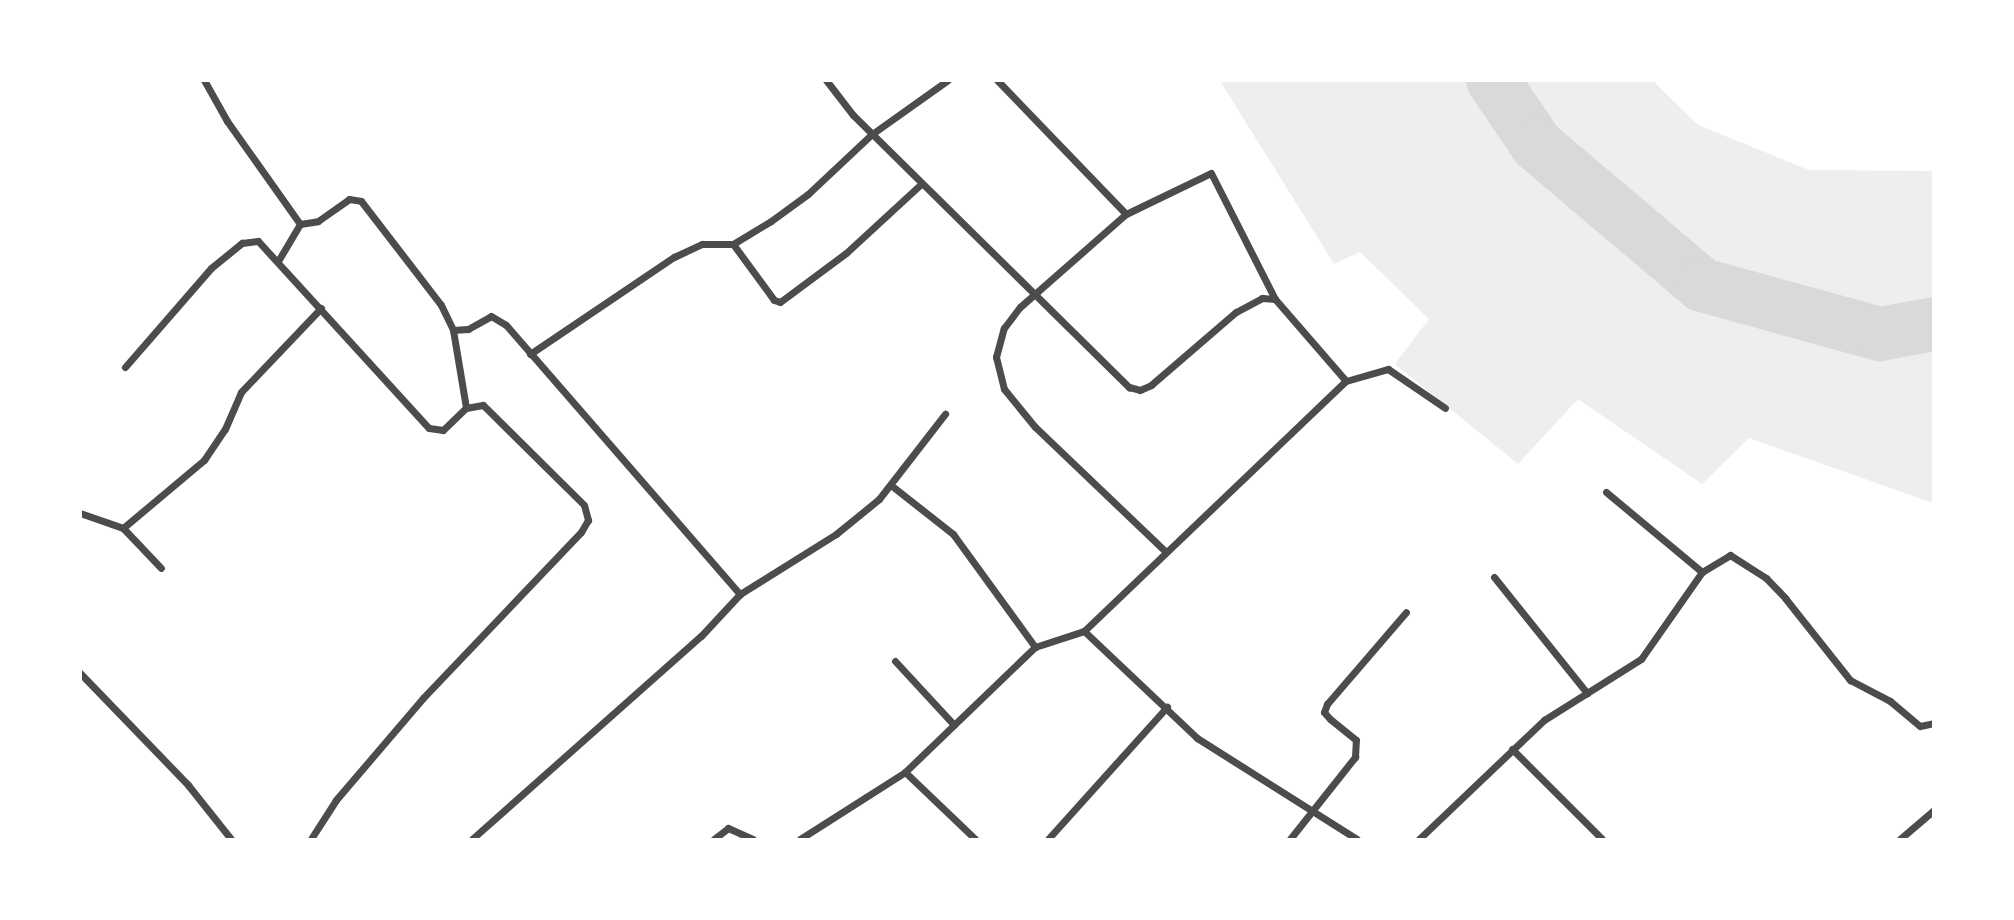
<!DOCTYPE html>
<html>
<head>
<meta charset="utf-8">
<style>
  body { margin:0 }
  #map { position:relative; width:2014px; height:920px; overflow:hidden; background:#fff; font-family:"Roboto Serif",serif }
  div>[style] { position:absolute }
  .green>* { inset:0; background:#eee }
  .river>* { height:54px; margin:-27px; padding:0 27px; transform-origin:27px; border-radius:27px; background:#d9d9d9 }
  .minor>* { height:7px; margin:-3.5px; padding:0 3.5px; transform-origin:3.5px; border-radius:3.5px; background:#4c4c4c }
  span { translate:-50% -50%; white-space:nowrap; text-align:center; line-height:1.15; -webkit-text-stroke:6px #fff; paint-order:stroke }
  .frame { position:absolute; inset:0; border:82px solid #fff; pointer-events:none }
</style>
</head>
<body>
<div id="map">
  <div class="green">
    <i style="clip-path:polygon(1220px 81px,1653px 81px,1698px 125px,1809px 170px,1933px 171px,1933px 503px,1749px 438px,1702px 484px,1578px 399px,1518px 464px,1395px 364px,1429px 319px,1360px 252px,1334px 264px)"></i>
  </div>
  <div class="river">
    <i style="left:1493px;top:80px;width:78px;rotate:55.9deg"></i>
    <i style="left:1537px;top:145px;width:216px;rotate:40.3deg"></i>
    <i style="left:1702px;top:285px;width:185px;rotate:15.4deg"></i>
    <i style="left:1880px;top:334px;width:55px;rotate:-10.5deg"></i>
  </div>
  <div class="minor">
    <i style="left:204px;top:80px;width:47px;rotate:60.7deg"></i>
    <i style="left:227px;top:121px;width:126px;rotate:54.7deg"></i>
    <i style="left:300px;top:224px;width:43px;rotate:120.7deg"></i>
    <i style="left:826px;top:80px;width:44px;rotate:52.4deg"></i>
    <i style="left:853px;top:115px;width:388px;rotate:44.6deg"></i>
    <i style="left:1129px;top:387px;width:11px;rotate:15deg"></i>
    <i style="left:1140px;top:390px;width:12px;rotate:-24deg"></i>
    <i style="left:1151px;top:385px;width:112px;rotate:-40.7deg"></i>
    <i style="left:1236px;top:312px;width:30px;rotate:-28deg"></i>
    <i style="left:1262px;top:298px;width:13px;rotate:4deg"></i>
    <i style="left:1275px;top:299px;width:108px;rotate:49.1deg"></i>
    <i style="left:997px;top:80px;width:186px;rotate:46.1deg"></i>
    <i style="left:300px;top:224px;width:18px;rotate:-9deg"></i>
    <i style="left:318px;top:221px;width:38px;rotate:-35deg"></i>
    <i style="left:349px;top:199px;width:12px;rotate:9deg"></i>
    <i style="left:361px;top:201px;width:131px;rotate:52.4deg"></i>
    <i style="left:441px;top:305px;width:28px;rotate:64deg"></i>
    <i style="left:453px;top:330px;width:79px;rotate:80.5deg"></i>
    <i style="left:733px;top:244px;width:69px;rotate:53.8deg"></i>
    <i style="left:774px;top:300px;width:6px;rotate:18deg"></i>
    <i style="left:780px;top:302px;width:82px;rotate:-36.6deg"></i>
    <i style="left:846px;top:253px;width:103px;rotate:-42.6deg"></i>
    <i style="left:453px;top:330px;width:15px;rotate:-4deg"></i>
    <i style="left:468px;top:329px;width:26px;rotate:-29deg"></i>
    <i style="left:491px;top:316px;width:17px;rotate:31deg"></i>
    <i style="left:506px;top:325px;width:357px;rotate:49deg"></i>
    <i style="left:530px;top:354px;width:174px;rotate:-34deg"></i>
    <i style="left:674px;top:257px;width:31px;rotate:-25deg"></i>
    <i style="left:702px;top:244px;width:31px"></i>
    <i style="left:733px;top:244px;width:44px;rotate:-31.2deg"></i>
    <i style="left:771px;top:221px;width:46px;rotate:-36.1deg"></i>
    <i style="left:808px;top:194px;width:88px;rotate:-43.2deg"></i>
    <i style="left:872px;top:134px;width:93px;rotate:-35.4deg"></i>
    <i style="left:125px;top:367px;width:131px;rotate:-49deg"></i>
    <i style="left:211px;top:268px;width:40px;rotate:-39deg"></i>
    <i style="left:242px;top:243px;width:16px;rotate:-7deg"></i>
    <i style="left:258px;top:241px;width:253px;rotate:47.6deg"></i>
    <i style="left:429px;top:428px;width:14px;rotate:8deg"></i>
    <i style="left:443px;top:430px;width:32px;rotate:-44deg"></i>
    <i style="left:466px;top:408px;width:17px;rotate:-10deg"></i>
    <i style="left:483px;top:405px;width:142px;rotate:44.7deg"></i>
    <i style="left:584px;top:505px;width:16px;rotate:75deg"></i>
    <i style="left:588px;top:520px;width:14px;rotate:120deg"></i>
    <i style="left:581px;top:532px;width:229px;rotate:133.6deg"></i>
    <i style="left:423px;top:698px;width:134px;rotate:130.5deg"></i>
    <i style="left:336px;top:800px;width:46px;rotate:122.7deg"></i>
    <i style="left:892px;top:486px;width:78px;rotate:38.2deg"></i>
    <i style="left:953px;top:534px;width:140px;rotate:54deg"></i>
    <i style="left:1606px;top:492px;width:125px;rotate:39.8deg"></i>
    <i style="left:80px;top:513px;width:46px;rotate:19.2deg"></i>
    <i style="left:123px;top:528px;width:55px;rotate:46.5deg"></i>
    <i style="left:123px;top:528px;width:106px;rotate:-40deg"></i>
    <i style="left:204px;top:460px;width:37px;rotate:-56deg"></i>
    <i style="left:225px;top:429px;width:40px;rotate:-66.6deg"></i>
    <i style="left:241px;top:392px;width:116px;rotate:-46.4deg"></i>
    <i style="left:1166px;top:552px;width:181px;rotate:-136.3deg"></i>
    <i style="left:1035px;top:427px;width:49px;rotate:-129.2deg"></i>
    <i style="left:1004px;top:389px;width:33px;rotate:-104deg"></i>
    <i style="left:996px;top:357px;width:30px;rotate:-75deg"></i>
    <i style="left:1004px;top:328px;width:26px;rotate:-53deg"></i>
    <i style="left:1020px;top:307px;width:141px;rotate:-41.3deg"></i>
    <i style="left:1126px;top:214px;width:94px;rotate:-25.8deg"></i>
    <i style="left:1211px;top:173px;width:141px;rotate:63.1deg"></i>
    <i style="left:1494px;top:577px;width:149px;rotate:51.3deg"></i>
    <i style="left:1084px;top:631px;width:362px;rotate:-43.7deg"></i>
    <i style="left:1346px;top:381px;width:44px;rotate:-15.9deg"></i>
    <i style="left:1388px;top:369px;width:69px;rotate:34.4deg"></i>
    <i style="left:895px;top:661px;width:87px;rotate:47.3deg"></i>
    <i style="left:80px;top:673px;width:156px;rotate:46deg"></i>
    <i style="left:188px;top:785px;width:69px;rotate:51.5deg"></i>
    <i style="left:1512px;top:749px;width:127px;rotate:45deg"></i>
    <i style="left:905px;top:772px;width:97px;rotate:43.7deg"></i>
    <i style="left:472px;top:839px;width:306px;rotate:-41.6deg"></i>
    <i style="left:701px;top:636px;width:57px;rotate:-47.1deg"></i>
    <i style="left:740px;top:594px;width:113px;rotate:-32deg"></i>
    <i style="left:836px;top:534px;width:55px;rotate:-39.1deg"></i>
    <i style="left:879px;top:499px;width:108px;rotate:-52.2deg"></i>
    <i style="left:714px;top:839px;width:18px;rotate:-38deg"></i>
    <i style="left:728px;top:828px;width:27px;rotate:24deg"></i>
    <i style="left:800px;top:839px;width:125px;rotate:-32.5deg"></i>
    <i style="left:905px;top:772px;width:180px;rotate:-43.9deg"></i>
    <i style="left:1035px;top:647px;width:52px;rotate:-18.1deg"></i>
    <i style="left:1084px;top:631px;width:156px;rotate:43.4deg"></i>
    <i style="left:1197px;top:738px;width:189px;rotate:32.3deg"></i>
    <i style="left:1048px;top:839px;width:178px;rotate:-48deg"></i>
    <i style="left:1290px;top:839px;width:105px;rotate:-51.6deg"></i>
    <i style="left:1355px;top:757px;width:17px;rotate:-87deg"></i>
    <i style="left:1356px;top:740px;width:33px;rotate:-141deg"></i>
    <i style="left:1330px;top:719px;width:9px;rotate:-131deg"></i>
    <i style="left:1324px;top:712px;width:9px;rotate:-69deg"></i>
    <i style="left:1327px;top:704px;width:121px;rotate:-49.3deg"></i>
    <i style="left:1419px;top:839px;width:173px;rotate:-43.6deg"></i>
    <i style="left:1544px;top:720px;width:115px;rotate:-32.2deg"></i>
    <i style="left:1641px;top:659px;width:106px;rotate:-55deg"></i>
    <i style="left:1702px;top:572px;width:33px;rotate:-31deg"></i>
    <i style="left:1730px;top:555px;width:43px;rotate:32.6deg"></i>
    <i style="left:1766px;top:578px;width:28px;rotate:46deg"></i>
    <i style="left:1785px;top:598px;width:105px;rotate:51.6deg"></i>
    <i style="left:1850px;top:680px;width:45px;rotate:27.7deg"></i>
    <i style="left:1890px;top:701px;width:39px;rotate:40deg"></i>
    <i style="left:1920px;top:726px;width:14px;rotate:-12deg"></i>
    <i style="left:1900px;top:839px;width:45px;rotate:-40.5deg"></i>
  </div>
  <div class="frame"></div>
</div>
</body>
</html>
